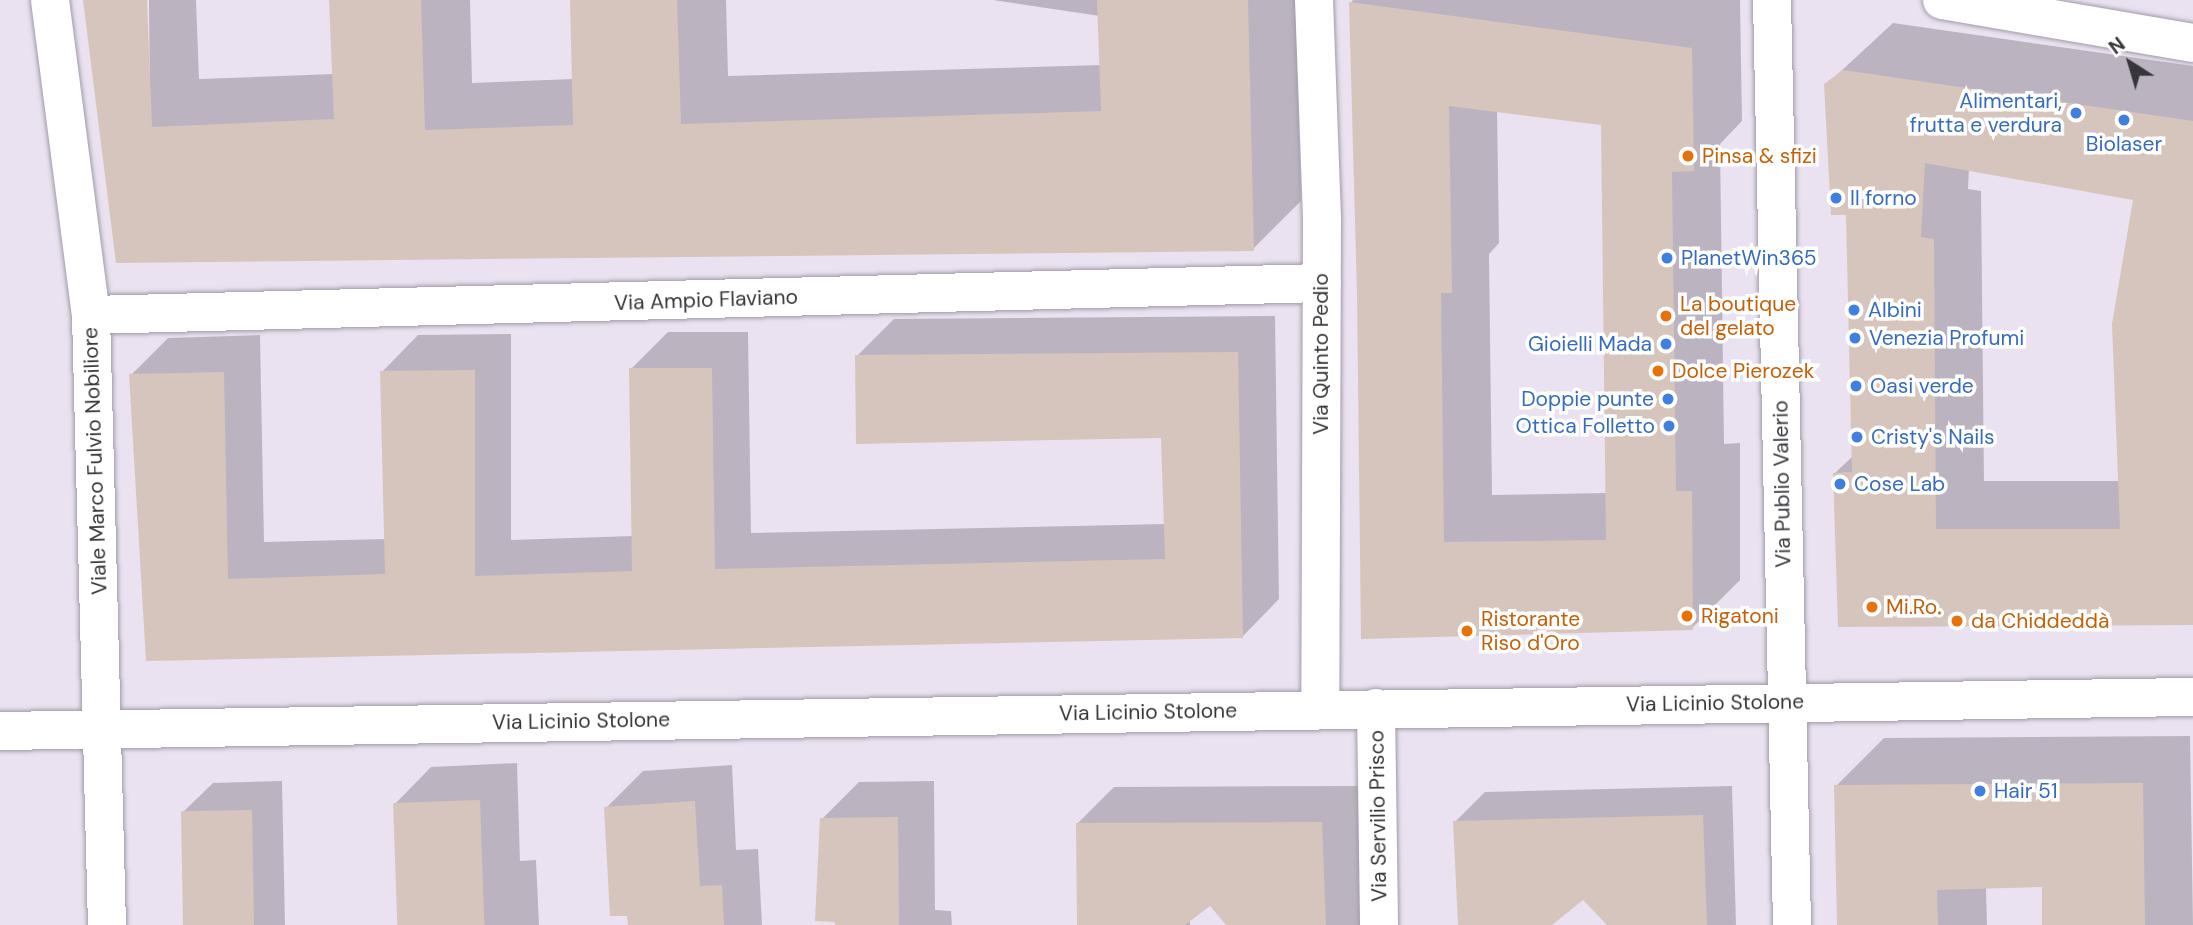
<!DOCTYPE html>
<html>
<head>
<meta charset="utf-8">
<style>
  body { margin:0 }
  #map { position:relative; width:2193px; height:925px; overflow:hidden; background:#eae2f0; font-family:"DM Sans",sans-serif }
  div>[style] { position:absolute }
  .shadow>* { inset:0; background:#0003 }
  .building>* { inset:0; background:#d5c5bd; transform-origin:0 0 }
  .roads { filter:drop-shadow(0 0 2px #a29aa8) drop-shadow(0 0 2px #a29aa8) }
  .minor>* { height:38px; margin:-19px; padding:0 19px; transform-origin:19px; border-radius:19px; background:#fff }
  .dots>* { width:19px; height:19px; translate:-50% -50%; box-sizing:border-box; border:4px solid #fff; border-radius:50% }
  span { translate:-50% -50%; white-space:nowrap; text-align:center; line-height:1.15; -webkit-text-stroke:7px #fff; paint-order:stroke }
  .shop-label { font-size:21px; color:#366cbe }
  .right { translate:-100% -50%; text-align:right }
  .left { translate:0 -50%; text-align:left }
  .food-label { font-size:21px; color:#c56008 }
  .street-label { font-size:21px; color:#39363b }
  .north { position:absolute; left:2095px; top:28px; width:70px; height:70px; -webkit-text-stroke:5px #fff; paint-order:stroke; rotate:323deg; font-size:19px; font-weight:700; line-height:28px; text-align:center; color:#39363b }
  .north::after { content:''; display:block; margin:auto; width:24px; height:32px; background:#39363b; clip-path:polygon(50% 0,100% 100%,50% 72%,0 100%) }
</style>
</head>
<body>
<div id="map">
  <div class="shadow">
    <i style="clip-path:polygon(85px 0,145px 0,150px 104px,149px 0,196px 0,199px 79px,334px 74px,331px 0,470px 0,472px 83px,574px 79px,572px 0,726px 0,728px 76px,1101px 65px,1100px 16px,993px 0,1296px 0,1301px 201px,1253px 249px,118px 261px)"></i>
    <i style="clip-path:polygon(evenodd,1353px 0,1740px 0,1742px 121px,1720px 144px,1724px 444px,1740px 443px,1740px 580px,1692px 628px,1363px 638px,1359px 294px,1351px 3px,1353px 0,1497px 110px,1603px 123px,1607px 493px,1492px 495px,1489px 254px,1499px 243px,1497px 110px)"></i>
    <i style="clip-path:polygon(evenodd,1893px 23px,2193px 66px,2193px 623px,1840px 625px,1835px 473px,1854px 455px,1848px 213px,1826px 85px,1893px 23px,1969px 169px,2135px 198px,2120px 481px,1984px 481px,1981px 191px,1968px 189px,1969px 169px)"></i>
    <i style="clip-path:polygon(1275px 316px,1279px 599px,1243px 636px,147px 659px,131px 375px,168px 338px,260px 335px,264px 542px,386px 539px,382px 372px,418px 335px,511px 334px,511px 540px,633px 536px,631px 369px,668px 332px,748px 332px,751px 533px,1166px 524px,1163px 436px,857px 356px,894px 319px)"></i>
    <i style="clip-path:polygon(2190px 736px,2193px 925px,2044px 925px,2044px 885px,1986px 887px,1987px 925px,1839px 925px,1836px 786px,1884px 738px)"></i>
    <i style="clip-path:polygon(517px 763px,520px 861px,536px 860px,539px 925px,399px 925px,395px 804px,431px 767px)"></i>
    <i style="clip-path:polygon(732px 765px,736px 850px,758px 849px,762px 925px,630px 925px,606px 808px,643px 771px)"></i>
    <i style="clip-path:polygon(282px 781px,285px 925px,185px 925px,182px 813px,213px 783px)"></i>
    <i style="clip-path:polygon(934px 781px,935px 910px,951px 911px,952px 925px,837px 925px,822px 819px,859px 782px)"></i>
    <i style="clip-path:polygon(1358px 786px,1363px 925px,1229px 925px,1210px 904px,1190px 919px,1190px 925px,1079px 925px,1077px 824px,1114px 787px)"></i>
    <i style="clip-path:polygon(1732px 786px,1736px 925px,1609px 925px,1583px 897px,1549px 925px,1460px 925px,1455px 822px,1485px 792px)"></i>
  </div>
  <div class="building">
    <i style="clip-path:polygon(83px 0,147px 0,152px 127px,334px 119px,329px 0,421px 0,425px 130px,573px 125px,570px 0,677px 0,681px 124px,1101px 111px,1097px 0,1248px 0,1254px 251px,116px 263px)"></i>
    <i style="clip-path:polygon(evenodd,1349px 2px,1692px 48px,1694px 171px,1672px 172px,1676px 491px,1692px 491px,1693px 630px,1361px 639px,1357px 294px,1349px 2px,1449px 106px,1601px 125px,1606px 540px,1444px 542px,1441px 293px,1452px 293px,1449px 106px)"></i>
    <i style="clip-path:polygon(evenodd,1843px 70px,2193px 121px,2193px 625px,1838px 627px,1833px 473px,1852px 472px,1846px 215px,1831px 215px,1824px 84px,1843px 70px,1925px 163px,2133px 200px,2112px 324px,2120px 529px,1936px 529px,1934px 239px,1921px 237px,1925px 163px)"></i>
    <i style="clip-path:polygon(1238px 352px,1243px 638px,146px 661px,129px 374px,224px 372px,228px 579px,385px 574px,380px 371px,475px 370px,475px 576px,632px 571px,629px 368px,712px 368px,715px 569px,1165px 559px,1161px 438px,856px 444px,855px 355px)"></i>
    <i style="clip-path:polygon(2143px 783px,2145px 925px,2042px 925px,2042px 887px,1937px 890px,1938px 925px,1837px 925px,1834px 785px)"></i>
    <i style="left:480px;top:800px;width:125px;height:87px;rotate:88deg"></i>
    <i style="clip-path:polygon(695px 801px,700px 886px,722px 885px,724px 925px,628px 925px,627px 916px,610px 916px,604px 807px)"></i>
    <i style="left:252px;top:810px;width:115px;height:71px;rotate:89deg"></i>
    <i style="clip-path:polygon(1703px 815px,1707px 925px,1607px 925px,1583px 900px,1552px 925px,1458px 925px,1453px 821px)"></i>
    <i style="clip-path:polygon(898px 817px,899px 925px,835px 925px,835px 922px,815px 921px,820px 818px)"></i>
    <i style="clip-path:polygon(1322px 822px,1326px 925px,1226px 925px,1210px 906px,1185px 925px,1077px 925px,1076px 823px)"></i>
  </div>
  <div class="roads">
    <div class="minor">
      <i style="left:50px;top:0;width:318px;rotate:82.6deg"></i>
      <i style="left:91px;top:315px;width:610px;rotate:88.5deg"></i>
      <i style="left:1314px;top:0;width:219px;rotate:87.9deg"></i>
      <i style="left:1322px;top:219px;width:490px;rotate:90.2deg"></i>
      <i style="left:1772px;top:0;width:925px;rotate:88.76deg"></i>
      <i style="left:1942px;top:0;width:255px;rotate:9.7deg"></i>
      <i style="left:91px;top:315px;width:1231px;rotate:-1.49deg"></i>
      <i style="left:1376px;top:708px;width:217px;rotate:89.2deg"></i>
      <i style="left:0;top:731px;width:2193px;rotate:-0.89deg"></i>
    </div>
  </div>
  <div class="dots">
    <i style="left:2076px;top:113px;background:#3f7fe0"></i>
    <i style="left:2124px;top:120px;background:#3f7fe0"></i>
    <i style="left:1688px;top:156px;background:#e8710a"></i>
    <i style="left:1836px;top:198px;background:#3f7fe0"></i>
    <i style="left:1667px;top:258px;background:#3f7fe0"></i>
    <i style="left:1854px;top:310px;background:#3f7fe0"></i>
    <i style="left:1666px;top:316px;background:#e8710a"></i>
    <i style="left:1855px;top:338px;background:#3f7fe0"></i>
    <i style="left:1666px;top:344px;background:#3f7fe0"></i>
    <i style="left:1658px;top:371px;background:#e8710a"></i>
    <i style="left:1856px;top:386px;background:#3f7fe0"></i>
    <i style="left:1668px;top:399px;background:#3f7fe0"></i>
    <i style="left:1669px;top:426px;background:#3f7fe0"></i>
    <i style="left:1857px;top:437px;background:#3f7fe0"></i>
    <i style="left:1840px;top:484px;background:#3f7fe0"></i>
    <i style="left:1872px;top:607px;background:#e8710a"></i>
    <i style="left:1687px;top:616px;background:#e8710a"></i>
    <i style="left:1957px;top:621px;background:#e8710a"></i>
    <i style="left:1467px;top:631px;background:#e8710a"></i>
    <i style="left:1980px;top:791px;background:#3f7fe0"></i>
  </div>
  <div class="shop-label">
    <span class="right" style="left:2062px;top:113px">Alimentari,<br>frutta e verdura</span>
    <span style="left:2124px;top:144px">Biolaser</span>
    <span class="left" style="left:1850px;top:198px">Il forno</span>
    <span class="left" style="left:1681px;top:258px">PlanetWin365</span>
    <span class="left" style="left:1868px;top:310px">Albini</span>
    <span class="left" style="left:1869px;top:338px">Venezia Profumi</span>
    <span class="right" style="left:1652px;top:344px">Gioielli Mada</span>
    <span class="left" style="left:1870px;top:386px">Oasi verde</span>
    <span class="right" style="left:1654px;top:399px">Doppie punte</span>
    <span class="right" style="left:1655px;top:426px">Ottica Folletto</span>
    <span class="left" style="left:1871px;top:437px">Cristy's Nails</span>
    <span class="left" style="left:1854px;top:484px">Cose Lab</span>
    <span class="left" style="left:1994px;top:791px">Hair 51</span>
  </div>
  <div class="food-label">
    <span class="left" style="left:1702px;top:156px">Pinsa &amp; sfizi</span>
    <span class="left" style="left:1680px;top:316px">La boutique<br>del gelato</span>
    <span class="left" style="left:1672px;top:371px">Dolce Pierozek</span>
    <span class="left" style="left:1886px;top:607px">Mi.Ro.</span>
    <span class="left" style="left:1701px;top:616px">Rigatoni</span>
    <span class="left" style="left:1481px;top:631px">Ristorante<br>Riso d'Oro</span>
    <span class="left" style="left:1971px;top:621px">da Chiddeddà</span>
  </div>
  <div class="street-label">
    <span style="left:706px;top:300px;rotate:-2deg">Via Ampio Flaviano</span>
    <span style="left:1321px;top:354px;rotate:-90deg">Via Quinto Pedio</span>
    <span style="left:95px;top:461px;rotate:-92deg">Viale Marco Fulvio Nobiliore</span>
    <span style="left:1782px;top:484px;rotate:-91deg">Via Publio Valerio</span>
    <span style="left:1715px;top:703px;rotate:-1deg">Via Licinio Stolone</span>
    <span style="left:1148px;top:712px;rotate:-1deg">Via Licinio Stolone</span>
    <span style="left:581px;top:721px;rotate:-1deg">Via Licinio Stolone</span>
    <span style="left:1378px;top:816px;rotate:-91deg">Via Servilio Prisco</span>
  </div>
  <div class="north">N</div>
</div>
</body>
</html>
